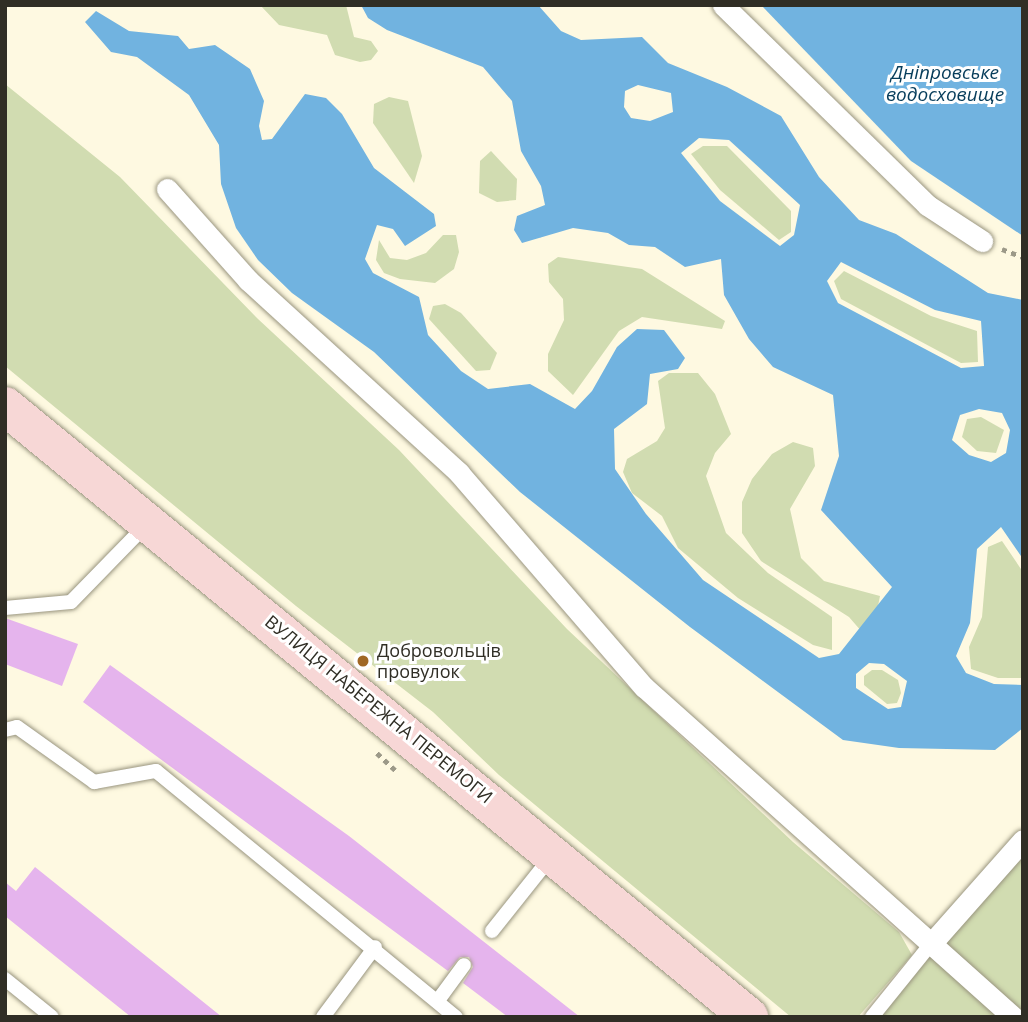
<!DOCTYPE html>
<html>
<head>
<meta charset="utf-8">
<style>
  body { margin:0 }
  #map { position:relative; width:1028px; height:1022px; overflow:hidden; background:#fef9e1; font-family:"Open Sans",sans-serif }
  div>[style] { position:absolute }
  .green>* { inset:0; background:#d1dcb1 }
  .water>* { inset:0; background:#71b3e0 }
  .building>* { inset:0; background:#e5b4ed }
  .path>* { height:4.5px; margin-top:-2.25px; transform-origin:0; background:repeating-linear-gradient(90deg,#9c9988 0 5px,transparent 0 10px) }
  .roads { filter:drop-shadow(0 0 2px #99957f) drop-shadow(0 0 2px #99957f) }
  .service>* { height:14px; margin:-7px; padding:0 7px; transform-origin:7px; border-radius:7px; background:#fff }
  .pedestrian>* { height:21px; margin:-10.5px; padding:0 10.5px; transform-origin:10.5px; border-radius:10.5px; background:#fff }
  .primary>* { height:38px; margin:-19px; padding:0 19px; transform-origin:19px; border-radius:19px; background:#f7d7d6 }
  .dots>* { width:19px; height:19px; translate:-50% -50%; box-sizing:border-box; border:4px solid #fff; border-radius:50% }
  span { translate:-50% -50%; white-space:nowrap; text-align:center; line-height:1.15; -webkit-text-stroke:6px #fff; paint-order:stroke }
  .poi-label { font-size:18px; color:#302e25 }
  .left { translate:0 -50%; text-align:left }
  .street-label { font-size:18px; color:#302e25 }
  .water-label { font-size:19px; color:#073d5b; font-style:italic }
  .frame { position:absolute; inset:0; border:7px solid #302e25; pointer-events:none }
</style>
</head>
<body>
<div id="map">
  <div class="green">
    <i style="clip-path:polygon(260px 5px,346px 5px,354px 37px,371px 41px,378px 51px,371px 60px,360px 62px,335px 55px,327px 35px,279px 25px)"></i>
    <i style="clip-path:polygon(5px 84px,120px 177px,258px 319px,399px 450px,567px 629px,793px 842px,899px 932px,912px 955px,858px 1017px,791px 1017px,499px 775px,433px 712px,296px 606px,5px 366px)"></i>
    <i style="clip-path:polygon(389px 97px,408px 101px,422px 156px,414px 183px,373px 123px,374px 104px)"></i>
    <i style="clip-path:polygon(703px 146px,727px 146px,791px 211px,791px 232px,779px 240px,720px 190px,691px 154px)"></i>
    <i style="clip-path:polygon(491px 151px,517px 179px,516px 200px,497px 202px,479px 193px,480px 161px)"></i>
    <i style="clip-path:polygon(443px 235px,456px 235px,459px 252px,454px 269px,435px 283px,400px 279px,384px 273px,376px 260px,379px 240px,390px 258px,407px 260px,426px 253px)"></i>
    <i style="clip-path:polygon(558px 257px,642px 269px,725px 321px,722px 329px,642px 317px,619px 331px,573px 395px,548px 371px,548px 354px,564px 320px,563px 299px,549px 282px,548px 264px)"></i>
    <i style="clip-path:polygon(844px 271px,931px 316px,977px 331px,978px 362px,961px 363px,841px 299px,834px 281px)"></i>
    <i style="clip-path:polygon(445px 304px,461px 313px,497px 353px,490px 370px,476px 371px,429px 319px,433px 306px)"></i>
    <i style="clip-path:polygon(669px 373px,698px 373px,715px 394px,731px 434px,715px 453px,706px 476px,726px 533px,768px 573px,832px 617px,832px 650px,813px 645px,738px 598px,678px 548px,662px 516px,632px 493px,623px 472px,627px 459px,657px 441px,665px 428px,658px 381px)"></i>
    <i style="clip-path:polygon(981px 417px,1004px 430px,996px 453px,977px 451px,962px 437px,967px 419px)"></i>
    <i style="clip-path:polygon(793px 442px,813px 448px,815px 466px,790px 509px,801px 558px,824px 581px,880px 596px,876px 616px,862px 632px,849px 617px,761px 561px,742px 533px,742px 502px,752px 479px,772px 454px)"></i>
    <i style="clip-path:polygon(1002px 541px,1023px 572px,1023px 678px,998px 678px,971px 669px,969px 647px,982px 617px,988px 547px)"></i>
    <i style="clip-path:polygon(872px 670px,882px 670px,898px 680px,901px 693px,897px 703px,887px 704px,864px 685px,864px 676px)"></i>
    <i style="clip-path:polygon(1023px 838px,1023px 1017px,872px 1017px)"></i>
  </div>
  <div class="water">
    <i style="clip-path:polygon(evenodd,361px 5px,538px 5px,561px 31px,581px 40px,642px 37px,668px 63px,727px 87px,781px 116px,819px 177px,859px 220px,896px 234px,988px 293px,1023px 300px,1023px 559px,1001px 527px,977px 549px,970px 623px,956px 656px,966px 673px,994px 684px,1023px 685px,1023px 728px,995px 750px,899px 748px,843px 740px,690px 627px,520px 492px,374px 352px,292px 293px,258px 260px,236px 228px,221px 184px,219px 145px,189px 95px,137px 57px,111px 52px,85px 22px,96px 11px,129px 31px,178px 36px,189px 49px,215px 45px,250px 69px,264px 101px,259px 126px,262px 140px,272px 139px,305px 94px,326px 98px,342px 114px,374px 168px,434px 214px,436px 226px,405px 246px,393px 229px,377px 225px,365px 259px,373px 273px,419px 297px,428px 335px,461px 371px,488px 389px,530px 384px,575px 409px,592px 391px,617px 347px,637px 329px,664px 330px,685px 358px,678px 369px,650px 374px,647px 404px,614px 429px,615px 469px,646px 514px,703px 580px,819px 658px,839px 654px,892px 587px,821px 510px,839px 456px,833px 395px,773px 367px,749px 339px,724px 295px,721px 259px,685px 267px,655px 247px,629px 245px,608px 233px,573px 228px,522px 243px,514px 230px,517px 216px,545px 205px,541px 186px,521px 151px,512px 101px,483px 67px,387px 30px,368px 18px,361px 5px,638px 85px,671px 93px,673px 112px,650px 121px,631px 118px,624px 107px,625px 91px,638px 85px,361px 5px,699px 138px,729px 140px,800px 205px,794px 235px,780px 246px,720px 201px,681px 153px,699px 138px,361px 5px,841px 262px,935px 310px,981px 321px,984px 366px,961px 368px,838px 303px,827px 281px,841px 262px,361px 5px,979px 409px,1002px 413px,1010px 430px,1006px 453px,991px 462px,969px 455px,952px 440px,960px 415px,979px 409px,361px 5px,869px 663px,884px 664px,907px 681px,901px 707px,888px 709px,856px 688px,856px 674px,869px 663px)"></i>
    <i style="clip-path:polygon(761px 5px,1023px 5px,1023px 236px,911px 161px)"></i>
  </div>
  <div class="building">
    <i style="clip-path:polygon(5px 618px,78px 644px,62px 686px,5px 664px)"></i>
    <i style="clip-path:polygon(110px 665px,349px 836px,580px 1017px,508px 1017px,463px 983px,473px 967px,469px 957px,460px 957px,448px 971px,83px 702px)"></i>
    <i style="clip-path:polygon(35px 867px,222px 1017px,131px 1017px,5px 916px,5px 882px,16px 891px)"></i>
  </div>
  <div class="path">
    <i style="left:1002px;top:249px;width:22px;rotate:21deg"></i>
    <i style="left:377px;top:753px;width:25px;rotate:43deg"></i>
  </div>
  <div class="roads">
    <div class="service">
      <i style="left:5px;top:608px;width:66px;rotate:-5.2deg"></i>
      <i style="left:71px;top:602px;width:107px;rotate:-45.8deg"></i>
      <i style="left:5px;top:730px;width:12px;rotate:-14deg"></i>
      <i style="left:17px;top:727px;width:95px;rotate:35.5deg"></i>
      <i style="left:94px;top:782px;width:63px;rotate:-10.1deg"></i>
      <i style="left:156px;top:771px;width:388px;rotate:39.4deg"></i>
      <i style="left:492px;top:931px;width:93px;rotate:-51.5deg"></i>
      <i style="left:5px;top:979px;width:60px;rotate:39deg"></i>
      <i style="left:439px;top:999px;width:42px;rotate:-53.7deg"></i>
      <i style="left:323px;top:1017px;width:87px;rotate:-53.4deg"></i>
      <i style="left:872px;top:1017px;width:92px;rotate:-51.1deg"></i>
    </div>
    <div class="pedestrian">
      <i style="left:723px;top:5px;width:286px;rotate:44.4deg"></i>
      <i style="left:927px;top:205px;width:66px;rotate:33.2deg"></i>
      <i style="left:167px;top:189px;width:122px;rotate:48.3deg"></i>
      <i style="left:248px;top:280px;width:286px;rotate:42.4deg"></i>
      <i style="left:459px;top:473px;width:283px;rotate:49.2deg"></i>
      <i style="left:644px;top:687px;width:495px;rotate:41.8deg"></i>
      <i style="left:930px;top:945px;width:140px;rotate:-48.5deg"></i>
    </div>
    <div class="primary">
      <i style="left:5px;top:406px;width:963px;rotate:39.39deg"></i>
    </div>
  </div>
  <div class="dots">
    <i style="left:363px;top:661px;background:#a06825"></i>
  </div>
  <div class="poi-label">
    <span class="left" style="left:377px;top:661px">Добровольців<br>провулок</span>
  </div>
  <div class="street-label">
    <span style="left:379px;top:709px;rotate:39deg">ВУЛИЦЯ НАБЕРЕЖНА ПЕРЕМОГИ</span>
  </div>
  <div class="water-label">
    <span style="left:945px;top:84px">Дніпровське<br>водосховище</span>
  </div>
  <div class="frame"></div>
</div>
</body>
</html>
